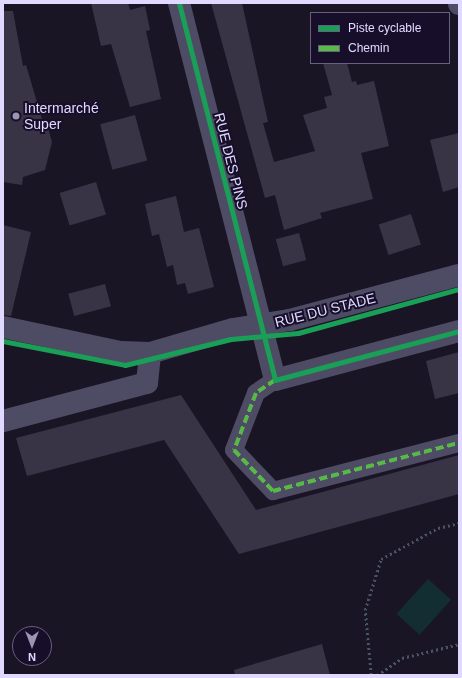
<!DOCTYPE html>
<html>
<head>
<meta charset="utf-8">
<style>
  body { margin:0 }
  #map { position:relative; width:462px; height:678px; overflow:hidden; background:#1a1524; font-family:Arial,sans-serif }
  div>[style] { position:absolute }
  .green>* { inset:0; background:#132e33; transform-origin:0 0 }
  .building>* { inset:0; background:#393346; transform-origin:0 0 }
  .path>* { height:2.5px; margin-top:-1.25px; transform-origin:0; background:repeating-linear-gradient(90deg,#495566 0 2px,transparent 0 5px) }
  .pedestrian>* { height:18px; margin:-9px; padding:0 9px; transform-origin:9px; border-radius:9px; background:#4e4b65 }
  .minor>* { height:22px; margin:-11px; padding:0 11px; transform-origin:11px; border-radius:11px; background:#4e4b65 }
  .quiet>* { height:4px; margin-top:-2px; transform-origin:0; background:repeating-linear-gradient(90deg,#58b947 0 8px,transparent 0 12px) }
  .cycleway>* { height:5px; margin:-2.5px; padding:0 2.5px; transform-origin:2.5px; border-radius:2.5px; background:#1a9f57 }
  .dots>* { width:11px; height:11px; translate:-50% -50%; box-sizing:border-box; border:2px solid #170f2a; border-radius:50% }
  span { translate:-50% -50%; white-space:nowrap; text-align:center; line-height:1.15; -webkit-text-stroke:4px #170f2a; paint-order:stroke }
  .poi-label { font-size:14px; color:#e1d9ff }
  .left { translate:0 -50%; text-align:left }
  .street-label { font-size:14px; color:#e1d9ff }
  .frame { position:absolute; inset:0; border:4px solid #e1d9ff; pointer-events:none }
  .legend { position:absolute; left:310px; top:12px; width:140px; height:52px; box-sizing:border-box; background:#170f2a; border:1px solid #68607f; margin:0; padding:5px 7px; list-style:none; font-size:12px; color:#e1d9ff }
  .legend li { display:flex; align-items:center; gap:8px; height:20px }
  .legend b { width:20px; border:1px solid #68607f }
  .north { position:absolute; left:12px; top:626px; width:40px; height:40px; box-sizing:border-box; background:#170f2a; border:1px solid #68607f; border-radius:50%; rotate:180deg; font-size:11px; font-weight:700; line-height:16px; text-align:center; color:#e1d9ff }
  .north::after { content:''; display:block; margin:auto; width:14px; height:18px; background:#9b94b2; clip-path:polygon(50% 0,100% 100%,50% 72%,0 100%) }
</style>
</head>
<body>
<div id="map">
  <div class="green">
    <i style="left:428px;top:579px;width:31px;height:47px;rotate:42deg"></i>
  </div>
  <div class="building">
    <i style="clip-path:polygon(91px 3px,128px 3px,130px 10px,145px 6px,150px 30px,146px 31px,161px 99px,130px 107px,111px 44px,101px 46px)"></i>
    <i style="clip-path:polygon(211px 3px,242px 3px,268px 122px,263px 123px,274px 162px,315px 151px,303px 115px,327px 108px,324px 97px,332px 95px,323px 63px,347px 63px,352px 82px,356px 81px,357px 85px,374px 81px,389px 146px,361px 153px,373px 199px,320px 213px,322px 218px,284px 230px,275px 195px,265px 198px)"></i>
    <i style="clip-path:polygon(3px 11px,13px 11px,23px 66px,26px 65px,45px 129px,48px 128px,52px 142px,45px 170px,23px 177px,22px 185px,3px 182px)"></i>
    <i style="left:135px;top:115px;width:47px;height:36px;rotate:75deg"></i>
    <i style="clip-path:polygon(459px 133px,459px 187px,443px 192px,430px 140px)"></i>
    <i style="left:96px;top:182px;width:34px;height:38px;rotate:73deg"></i>
    <i style="clip-path:polygon(176px 196px,184px 232px,199px 228px,214px 287px,188px 294px,185px 283px,177px 285px,173px 265px,167px 267px,159px 234px,152px 236px,145px 204px)"></i>
    <i style="left:411px;top:214px;width:32px;height:34px;rotate:72deg"></i>
    <i style="clip-path:polygon(3px 225px,31px 232px,11px 316px,3px 315px)"></i>
    <i style="left:299px;top:233px;width:28px;height:24px;rotate:75deg"></i>
    <i style="left:105px;top:284px;width:23px;height:38px;rotate:75deg"></i>
    <i style="clip-path:polygon(459px 352px,459px 393px,435px 399px,426px 361px)"></i>
    <i style="clip-path:polygon(181px 395px,256px 510px,459px 455px,459px 494px,239px 554px,164px 440px,27px 476px,16px 438px)"></i>
    <i style="clip-path:polygon(322px 644px,330px 675px,235px 675px,234px 670px)"></i>
  </div>
  <div class="path">
    <i style="left:371px;top:675px;width:65px;rotate:-95.3deg"></i>
    <i style="left:365px;top:610px;width:53px;rotate:-72.6deg"></i>
    <i style="left:381px;top:559px;width:65px;rotate:-28.5deg"></i>
    <i style="left:438px;top:528px;width:22px;rotate:-13deg"></i>
    <i style="left:377px;top:675px;width:30px;rotate:-34deg"></i>
    <i style="left:402px;top:658px;width:59px;rotate:-13.8deg"></i>
  </div>
  <div class="pedestrian">
    <i style="left:275px;top:380px;width:23px;rotate:146deg"></i>
    <i style="left:256px;top:393px;width:61px;rotate:111.1deg"></i>
    <i style="left:234px;top:450px;width:57px;rotate:46.4deg"></i>
    <i style="left:273px;top:491px;width:192px;rotate:-14.5deg"></i>
  </div>
  <div class="minor">
    <i style="left:179px;top:3px;width:389px;rotate:75.7deg"></i>
    <i style="left:275px;top:380px;width:190px;rotate:-14.9deg"></i>
    <i style="left:459px;top:3px;width:1px;rotate:90deg"></i>
    <i style="left:3px;top:327px;width:121px;rotate:12deg"></i>
    <i style="left:121px;top:352px;width:29px;rotate:2deg"></i>
    <i style="left:150px;top:353px;width:86px;rotate:-16.1deg"></i>
    <i style="left:233px;top:329px;width:58px;rotate:-9deg"></i>
    <i style="left:290px;top:320px;width:175px;rotate:-14.9deg"></i>
    <i style="left:3px;top:421px;width:149px;rotate:-14.8deg"></i>
    <i style="left:147px;top:383px;width:30px;rotate:-84deg"></i>
  </div>
  <div class="quiet">
    <i style="left:275px;top:380px;width:23px;rotate:146deg"></i>
    <i style="left:256px;top:393px;width:61px;rotate:111.1deg"></i>
    <i style="left:234px;top:450px;width:57px;rotate:46.4deg"></i>
    <i style="left:273px;top:491px;width:192px;rotate:-14.5deg"></i>
  </div>
  <div class="cycleway">
    <i style="left:179px;top:3px;width:389px;rotate:75.7deg"></i>
    <i style="left:275px;top:380px;width:190px;rotate:-14.9deg"></i>
    <i style="left:3px;top:341px;width:124px;rotate:11.1deg"></i>
    <i style="left:125px;top:365px;width:109px;rotate:-13.8deg"></i>
    <i style="left:231px;top:339px;width:67px;rotate:-5.1deg"></i>
    <i style="left:298px;top:333px;width:167px;rotate:-15.3deg"></i>
  </div>
  <div class="dots">
    <i style="left:16px;top:116px;background:#9b94b2"></i>
  </div>
  <div class="poi-label">
    <span class="left" style="left:24px;top:116px">Intermarché<br>Super</span>
  </div>
  <div class="street-label">
    <span style="left:231px;top:161px;rotate:76deg">RUE DES PINS</span>
    <span style="left:325px;top:310px;rotate:-14deg">RUE DU STADE</span>
  </div>
  <div class="frame"></div>
  <ul class="legend">
  <li><b style="height:5px;background:#1a9f57"></b>Piste cyclable</li>
  <li><b style="height:5px;background:#58b947"></b>Chemin</li>
  </ul>
  <div class="north">N</div>
</div>
</body>
</html>
